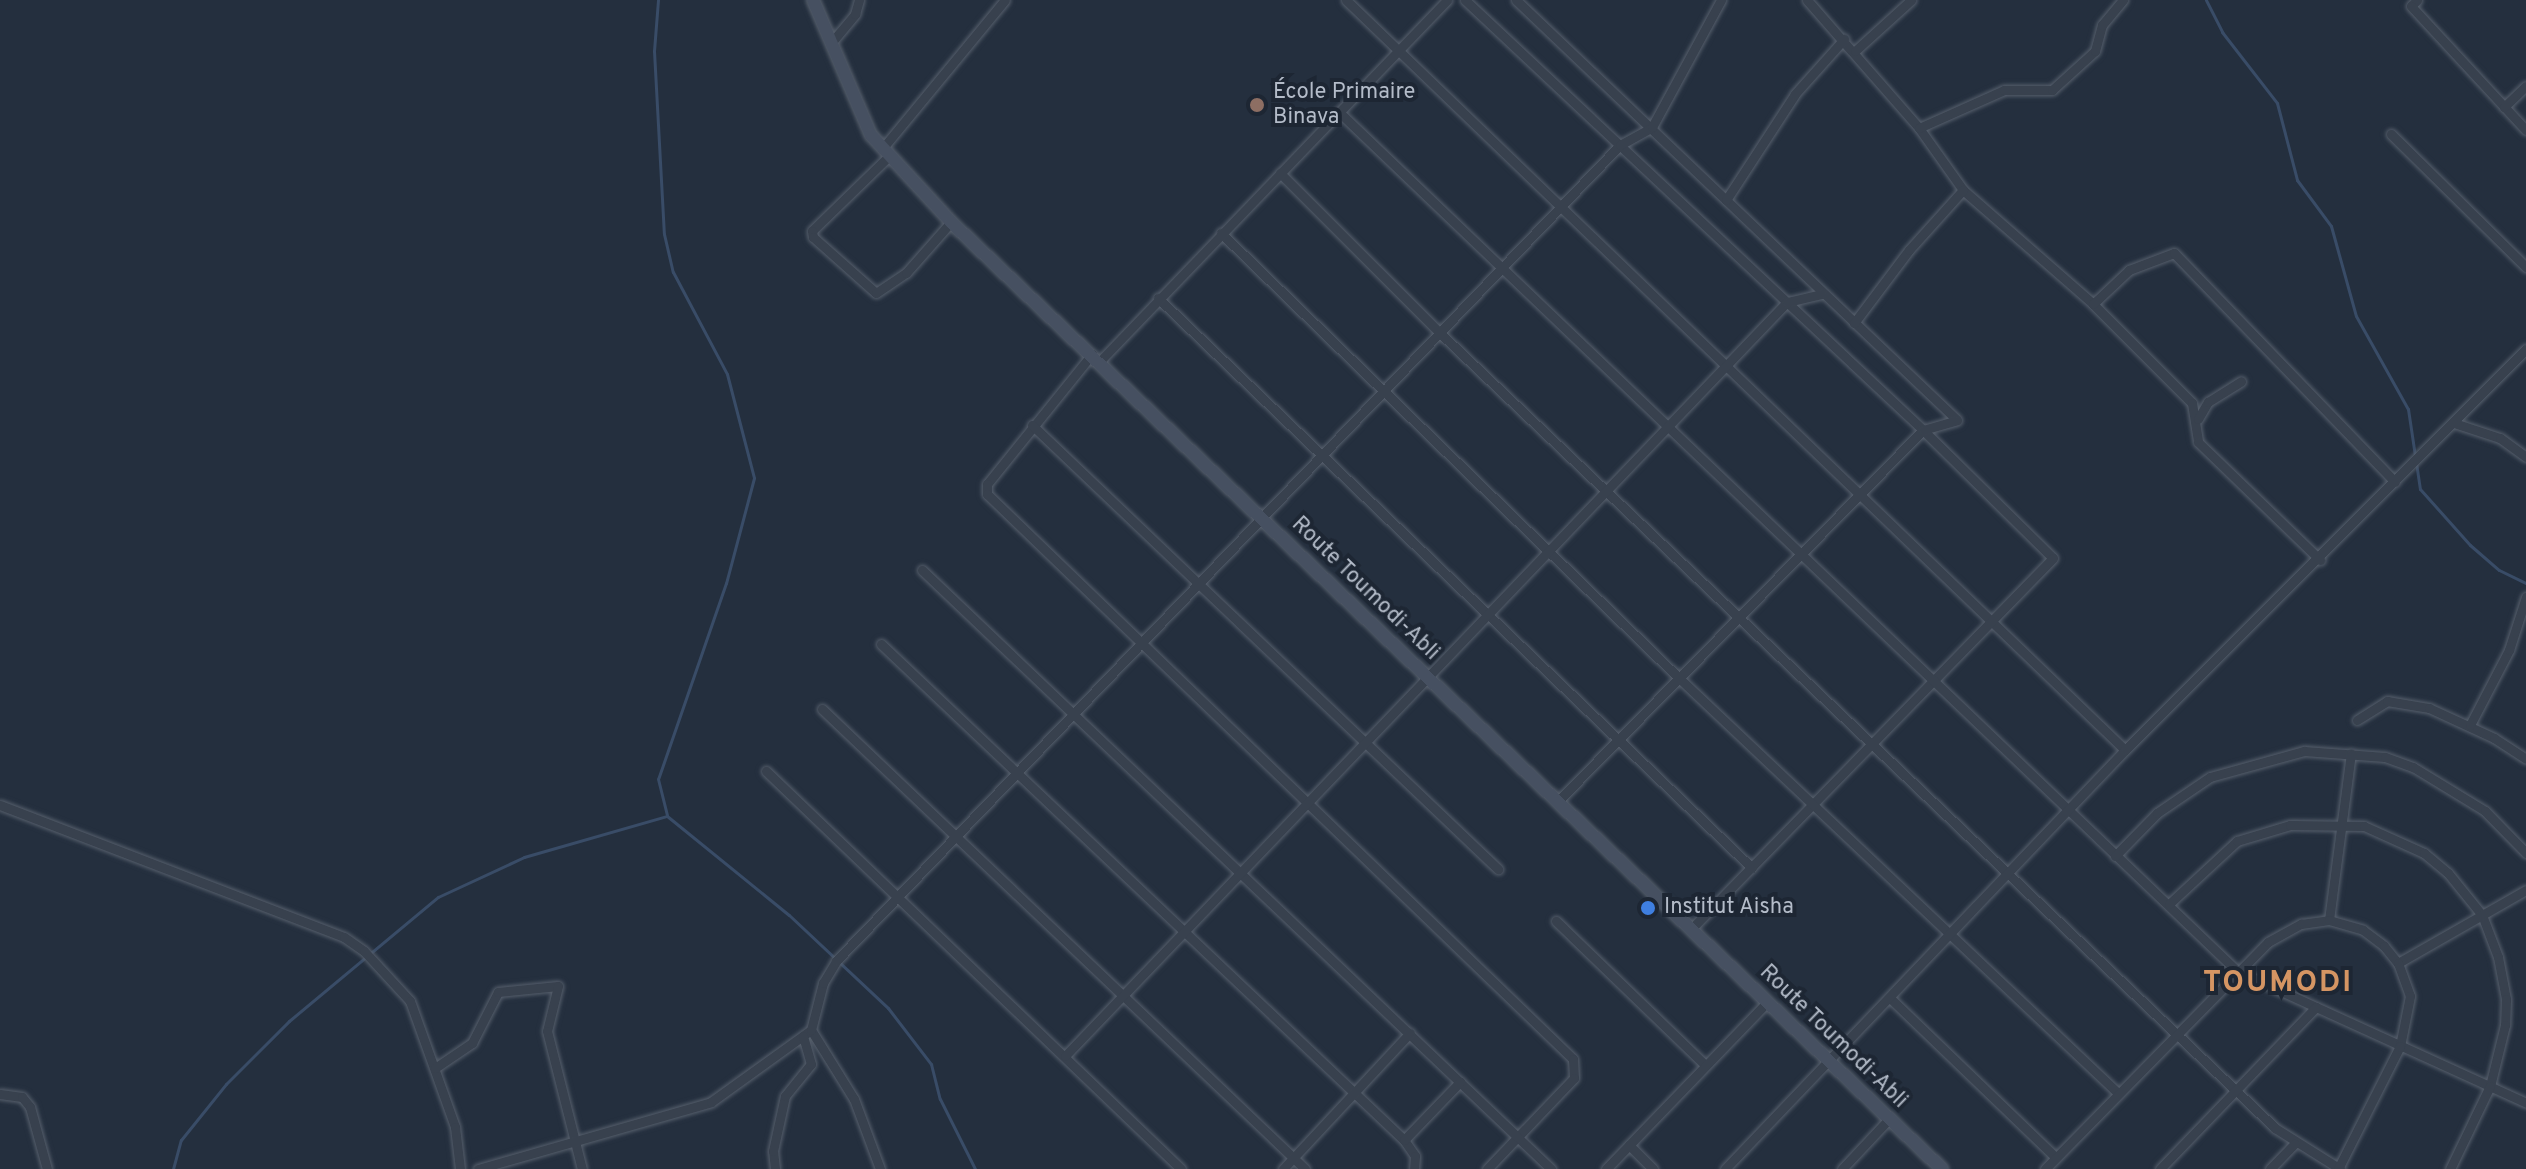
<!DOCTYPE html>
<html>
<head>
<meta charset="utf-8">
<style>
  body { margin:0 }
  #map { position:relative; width:2526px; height:1169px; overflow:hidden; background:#242f3e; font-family:Overpass,sans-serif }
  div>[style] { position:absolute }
  .stream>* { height:3px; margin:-1.5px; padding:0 1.5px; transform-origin:1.5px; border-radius:1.5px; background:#394c67 }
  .roads { filter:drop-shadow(0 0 2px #565f6c) drop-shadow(0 0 2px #565f6c) }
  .street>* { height:9px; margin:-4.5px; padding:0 4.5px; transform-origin:4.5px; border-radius:4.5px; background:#38414e }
  .secondary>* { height:12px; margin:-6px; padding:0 6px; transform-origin:6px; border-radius:6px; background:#465061 }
  .dots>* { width:22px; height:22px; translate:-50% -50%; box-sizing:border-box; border:4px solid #1d2633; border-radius:50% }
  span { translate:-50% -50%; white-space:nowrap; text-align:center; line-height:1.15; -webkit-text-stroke:8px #1d2633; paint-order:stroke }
  .poi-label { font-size:22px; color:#b4bcc9 }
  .left { translate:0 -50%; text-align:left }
  .street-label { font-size:22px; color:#b4bcc9 }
  .district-label { font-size:30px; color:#d59563; font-weight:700; letter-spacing:2px }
</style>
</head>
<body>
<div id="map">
  <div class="stream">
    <i style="left:658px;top:0;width:51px;rotate:94.5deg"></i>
    <i style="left:654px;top:51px;width:183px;rotate:86.9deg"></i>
    <i style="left:664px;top:234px;width:39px;rotate:77deg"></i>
    <i style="left:673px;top:272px;width:115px;rotate:62.1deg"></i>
    <i style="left:727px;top:374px;width:107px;rotate:75.4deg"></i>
    <i style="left:754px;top:478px;width:109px;rotate:104.9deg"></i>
    <i style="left:726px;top:583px;width:207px;rotate:109.1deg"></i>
    <i style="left:658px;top:779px;width:38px;rotate:76deg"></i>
    <i style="left:667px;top:816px;width:157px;rotate:39.1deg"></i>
    <i style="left:789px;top:915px;width:136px;rotate:43.2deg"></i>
    <i style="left:888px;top:1008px;width:71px;rotate:52.5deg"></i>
    <i style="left:931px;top:1064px;width:36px;rotate:76deg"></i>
    <i style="left:940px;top:1099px;width:78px;rotate:63.4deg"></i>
    <i style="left:2206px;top:0;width:36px;rotate:63deg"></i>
    <i style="left:2222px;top:32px;width:90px;rotate:52.2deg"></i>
    <i style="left:2277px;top:103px;width:80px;rotate:75.4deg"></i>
    <i style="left:2297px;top:180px;width:57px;rotate:53.5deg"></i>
    <i style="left:2331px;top:226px;width:93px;rotate:74.5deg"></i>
    <i style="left:2356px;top:316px;width:107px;rotate:60.8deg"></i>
    <i style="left:2408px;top:409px;width:81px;rotate:81.5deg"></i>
    <i style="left:2420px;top:489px;width:75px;rotate:48.2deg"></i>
    <i style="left:2470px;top:545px;width:38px;rotate:41deg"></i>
    <i style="left:2499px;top:570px;width:30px;rotate:26deg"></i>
    <i style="left:173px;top:1169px;width:30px;rotate:-75deg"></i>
    <i style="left:181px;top:1140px;width:72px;rotate:-51.2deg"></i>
    <i style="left:226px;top:1084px;width:89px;rotate:-45deg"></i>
    <i style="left:289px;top:1021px;width:194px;rotate:-39.8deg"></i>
    <i style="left:438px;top:897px;width:95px;rotate:-24.9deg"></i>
    <i style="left:524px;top:857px;width:149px;rotate:-16deg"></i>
  </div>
  <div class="roads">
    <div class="street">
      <i style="left:1346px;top:0;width:1081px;rotate:43.91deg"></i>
      <i style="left:1465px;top:0;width:628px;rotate:43.19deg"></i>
      <i style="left:1923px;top:430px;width:182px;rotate:44.6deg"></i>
      <i style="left:2053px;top:558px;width:517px;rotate:134.29deg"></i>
      <i style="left:1516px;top:0;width:609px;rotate:43.6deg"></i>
      <i style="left:1807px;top:0;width:170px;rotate:48.8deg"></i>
      <i style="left:1919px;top:128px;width:76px;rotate:54.6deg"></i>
      <i style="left:1963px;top:190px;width:173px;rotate:41.2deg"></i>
      <i style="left:2093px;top:304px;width:140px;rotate:45deg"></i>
      <i style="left:2192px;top:403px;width:39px;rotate:81deg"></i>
      <i style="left:2198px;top:442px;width:170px;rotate:44deg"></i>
      <i style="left:2417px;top:0;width:8px;rotate:135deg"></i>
      <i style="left:2411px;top:6px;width:169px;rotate:47.2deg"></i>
      <i style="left:831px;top:43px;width:38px;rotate:-50deg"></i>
      <i style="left:855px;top:14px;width:15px;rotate:-74deg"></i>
      <i style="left:1855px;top:51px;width:76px;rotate:-42.3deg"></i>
      <i style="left:2504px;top:107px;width:30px;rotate:-44deg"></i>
      <i style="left:1339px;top:112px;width:1243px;rotate:43.73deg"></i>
      <i style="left:2237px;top:971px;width:318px;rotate:24.5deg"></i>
      <i style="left:1919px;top:128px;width:93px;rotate:-24.1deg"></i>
      <i style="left:2004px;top:90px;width:48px"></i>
      <i style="left:2052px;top:90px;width:58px;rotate:-42.2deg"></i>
      <i style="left:2095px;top:51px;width:27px;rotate:-75deg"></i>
      <i style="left:2102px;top:25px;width:33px;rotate:-50deg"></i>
      <i style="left:2391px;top:134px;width:190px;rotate:44.6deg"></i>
      <i style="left:882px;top:149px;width:193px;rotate:-50.5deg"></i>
      <i style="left:889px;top:156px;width:107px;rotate:135.8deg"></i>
      <i style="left:812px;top:231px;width:6px;rotate:81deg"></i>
      <i style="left:813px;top:237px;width:84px;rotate:41.6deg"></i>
      <i style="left:876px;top:293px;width:36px;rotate:-34deg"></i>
      <i style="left:906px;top:273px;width:68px;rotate:-48.6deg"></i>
      <i style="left:1280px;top:173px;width:226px;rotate:45deg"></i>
      <i style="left:1440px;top:333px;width:1153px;rotate:43.59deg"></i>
      <i style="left:2275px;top:1128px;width:77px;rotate:32.2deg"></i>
      <i style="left:1726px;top:200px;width:126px;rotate:-56.9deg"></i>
      <i style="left:1795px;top:94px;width:74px;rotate:-48.3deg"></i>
      <i style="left:1221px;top:233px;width:639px;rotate:44.18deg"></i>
      <i style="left:1679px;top:678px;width:604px;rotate:43.39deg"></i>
      <i style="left:1158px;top:298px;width:823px;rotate:43.82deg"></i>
      <i style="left:2093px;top:304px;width:50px;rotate:-43.4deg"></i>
      <i style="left:2129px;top:270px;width:48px;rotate:-20.7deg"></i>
      <i style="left:2174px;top:253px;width:318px;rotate:46deg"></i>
      <i style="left:1854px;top:323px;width:91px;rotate:-53deg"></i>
      <i style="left:1909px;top:250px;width:81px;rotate:-48deg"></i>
      <i style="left:1092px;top:354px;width:167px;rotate:128.9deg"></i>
      <i style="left:987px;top:484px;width:10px;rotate:90deg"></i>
      <i style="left:987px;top:494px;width:814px;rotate:43.95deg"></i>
      <i style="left:1573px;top:1059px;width:19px;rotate:87deg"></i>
      <i style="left:1574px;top:1078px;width:126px;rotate:133.7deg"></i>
      <i style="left:1100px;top:361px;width:501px;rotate:-46.13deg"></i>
      <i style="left:2198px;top:419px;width:20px;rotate:-60deg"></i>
      <i style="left:2208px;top:402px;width:39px;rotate:-32deg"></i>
      <i style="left:2454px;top:423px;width:48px;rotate:18.1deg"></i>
      <i style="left:2500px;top:438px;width:32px;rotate:36deg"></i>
      <i style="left:1032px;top:425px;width:644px;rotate:43.62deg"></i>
      <i style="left:922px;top:570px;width:869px;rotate:43.6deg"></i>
      <i style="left:881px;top:644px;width:721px;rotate:43.48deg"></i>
      <i style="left:1404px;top:1140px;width:19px;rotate:55deg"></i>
      <i style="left:1415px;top:1156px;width:13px;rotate:94deg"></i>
      <i style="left:822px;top:709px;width:667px;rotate:43.6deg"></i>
      <i style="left:2357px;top:720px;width:36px;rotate:-32deg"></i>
      <i style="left:2387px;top:701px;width:43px;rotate:9.5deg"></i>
      <i style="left:2429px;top:708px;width:72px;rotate:24.8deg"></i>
      <i style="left:2494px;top:738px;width:38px;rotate:33deg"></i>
      <i style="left:2470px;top:725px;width:85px;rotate:-62.5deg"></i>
      <i style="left:2509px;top:650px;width:56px;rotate:-72.2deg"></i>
      <i style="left:766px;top:771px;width:575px;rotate:43.8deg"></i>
      <i style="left:1559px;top:800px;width:519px;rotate:-45.47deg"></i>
      <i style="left:1923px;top:430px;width:35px;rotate:-16deg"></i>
      <i style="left:0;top:805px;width:368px;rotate:21deg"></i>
      <i style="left:344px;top:937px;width:24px;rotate:35deg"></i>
      <i style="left:364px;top:951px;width:68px;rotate:47.4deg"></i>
      <i style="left:410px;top:1001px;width:134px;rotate:70.3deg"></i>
      <i style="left:455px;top:1127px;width:42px;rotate:83.2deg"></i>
      <i style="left:2115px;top:856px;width:60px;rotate:-45.7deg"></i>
      <i style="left:2157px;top:813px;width:64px;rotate:-34.2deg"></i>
      <i style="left:2210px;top:777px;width:98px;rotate:-15.5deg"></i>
      <i style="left:2304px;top:751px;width:81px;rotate:4.2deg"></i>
      <i style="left:2385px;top:757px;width:30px;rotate:20deg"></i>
      <i style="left:2413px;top:767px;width:84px;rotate:31.4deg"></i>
      <i style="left:2485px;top:811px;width:59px;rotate:45.7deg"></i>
      <i style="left:2169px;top:904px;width:93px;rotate:-42.8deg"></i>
      <i style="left:2237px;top:841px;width:55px;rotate:-16.8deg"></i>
      <i style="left:2290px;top:825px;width:74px;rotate:0.8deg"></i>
      <i style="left:2364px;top:826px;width:66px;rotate:24.2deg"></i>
      <i style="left:2424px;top:853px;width:31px;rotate:40deg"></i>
      <i style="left:2448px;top:873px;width:54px;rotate:51deg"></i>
      <i style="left:2482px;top:915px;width:45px;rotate:69.1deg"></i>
      <i style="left:2498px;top:957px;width:43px;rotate:79.2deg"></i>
      <i style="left:2506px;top:999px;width:26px;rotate:92deg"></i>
      <i style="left:2505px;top:1025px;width:63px;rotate:103.8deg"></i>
      <i style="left:2490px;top:1086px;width:92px;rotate:115.7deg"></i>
      <i style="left:2329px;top:920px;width:168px;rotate:-82.5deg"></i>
      <i style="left:1556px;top:921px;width:207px;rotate:44deg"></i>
      <i style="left:2398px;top:963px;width:147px;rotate:-29.7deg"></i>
      <i style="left:1890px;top:998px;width:229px;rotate:43.9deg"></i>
      <i style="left:811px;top:1030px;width:81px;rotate:58.1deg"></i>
      <i style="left:854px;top:1099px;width:75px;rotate:69.6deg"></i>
      <i style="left:1065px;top:1056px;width:1044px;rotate:-46.24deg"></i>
      <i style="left:1787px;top:302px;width:36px;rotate:-13deg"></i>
      <i style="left:435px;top:1068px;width:45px;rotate:-34deg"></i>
      <i style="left:472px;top:1043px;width:57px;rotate:-63deg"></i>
      <i style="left:498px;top:992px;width:60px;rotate:-5.7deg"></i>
      <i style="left:558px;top:986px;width:46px;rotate:103.7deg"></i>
      <i style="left:547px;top:1031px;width:142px;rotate:75.8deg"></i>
      <i style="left:0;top:1094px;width:22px;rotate:8deg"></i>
      <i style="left:22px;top:1097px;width:13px;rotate:51deg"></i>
      <i style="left:30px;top:1107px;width:64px;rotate:74.7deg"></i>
      <i style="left:1404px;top:1140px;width:81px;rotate:-46deg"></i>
      <i style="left:1629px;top:1145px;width:34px;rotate:45deg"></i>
      <i style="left:478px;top:1169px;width:242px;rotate:-16deg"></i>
      <i style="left:711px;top:1102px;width:123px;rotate:-35.8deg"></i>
      <i style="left:811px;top:1030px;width:49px;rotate:-75.7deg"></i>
      <i style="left:823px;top:983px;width:26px;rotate:-59deg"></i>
      <i style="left:836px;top:961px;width:1132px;rotate:-46.15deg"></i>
      <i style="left:1620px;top:145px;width:37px;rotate:-29deg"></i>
      <i style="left:1652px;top:127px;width:145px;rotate:-61.5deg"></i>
      <i style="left:775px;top:1169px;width:18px;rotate:-96deg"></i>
      <i style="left:773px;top:1151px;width:56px;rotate:-77.7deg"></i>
      <i style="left:785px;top:1096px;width:41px;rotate:-50.9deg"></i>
      <i style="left:811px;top:1064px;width:29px;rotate:-106deg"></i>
      <i style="left:1283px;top:1169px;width:186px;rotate:-47deg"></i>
      <i style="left:1606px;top:1169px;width:232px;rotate:-46deg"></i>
      <i style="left:1725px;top:1169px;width:579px;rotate:-46.33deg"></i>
      <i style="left:2125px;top:750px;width:567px;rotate:-45deg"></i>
      <i style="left:1842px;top:1169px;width:69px;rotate:-46.8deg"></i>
      <i style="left:2045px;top:1169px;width:318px;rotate:-45.5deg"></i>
      <i style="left:2268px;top:942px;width:38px;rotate:-29deg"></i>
      <i style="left:2301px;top:924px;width:28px;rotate:-8deg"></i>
      <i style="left:2329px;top:920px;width:35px;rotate:16deg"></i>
      <i style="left:2363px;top:930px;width:26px;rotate:37deg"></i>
      <i style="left:2384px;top:946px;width:22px;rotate:51deg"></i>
      <i style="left:2398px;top:963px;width:35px;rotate:70deg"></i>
      <i style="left:2410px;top:996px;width:51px;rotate:101.3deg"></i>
      <i style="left:2400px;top:1046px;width:138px;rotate:116.8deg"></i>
      <i style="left:2160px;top:1169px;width:225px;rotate:-46.1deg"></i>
      <i style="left:2270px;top:1169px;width:35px;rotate:-46deg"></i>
    </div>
    <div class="secondary">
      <i style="left:813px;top:0;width:147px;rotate:66.8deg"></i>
      <i style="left:871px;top:135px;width:118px;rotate:47.4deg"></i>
      <i style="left:951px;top:222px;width:1371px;rotate:43.7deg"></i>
    </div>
  </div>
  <div class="dots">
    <i style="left:1257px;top:105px;background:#8d6e63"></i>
    <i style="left:1648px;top:908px;background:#3f7fe0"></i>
  </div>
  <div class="poi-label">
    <span class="left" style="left:1273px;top:105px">École Primaire<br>Binava</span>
    <span class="left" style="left:1664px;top:908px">Institut Aisha</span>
  </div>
  <div class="street-label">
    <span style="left:1365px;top:589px;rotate:44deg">Route Toumodi-Abli</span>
    <span style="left:1833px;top:1037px;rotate:44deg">Route Toumodi-Abli</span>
  </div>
  <div class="district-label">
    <span style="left:2278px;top:984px">TOUMODI</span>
  </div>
</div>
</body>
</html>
